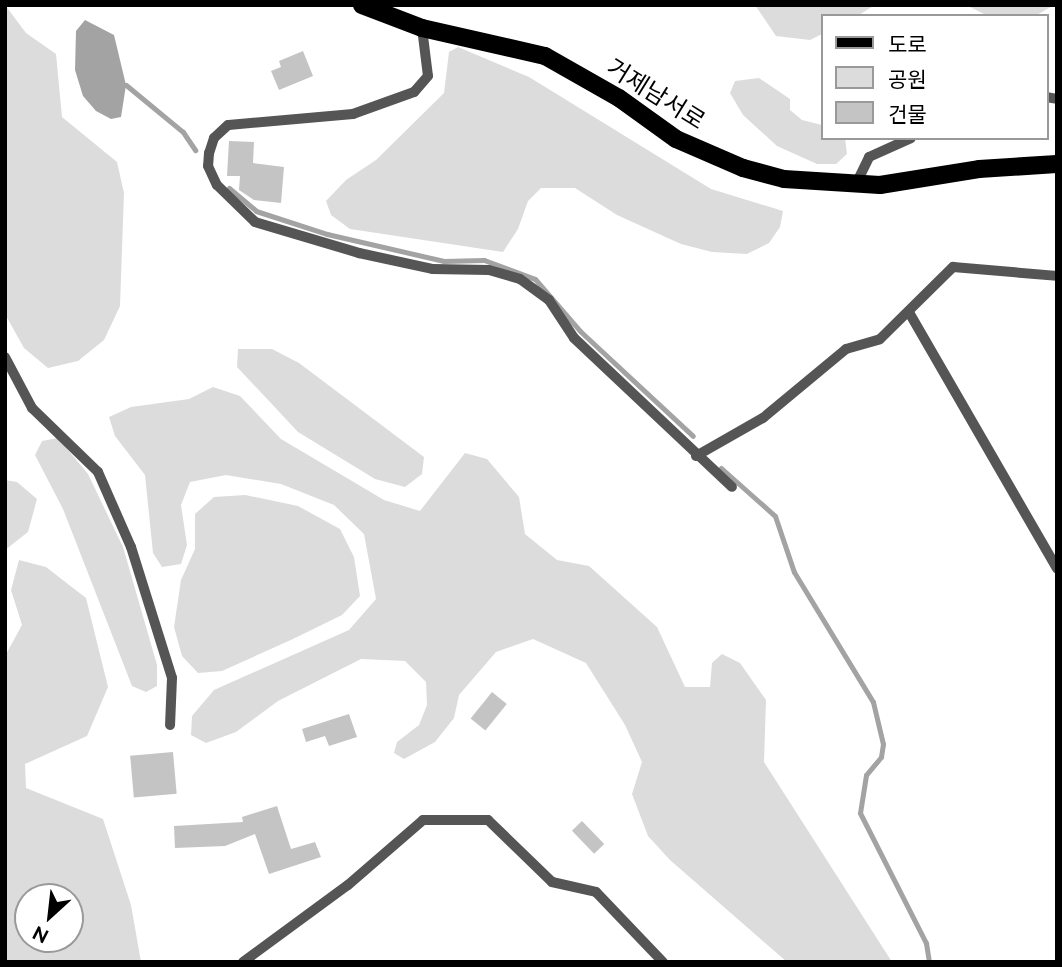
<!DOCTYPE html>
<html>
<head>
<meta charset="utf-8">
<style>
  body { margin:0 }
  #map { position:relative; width:1062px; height:967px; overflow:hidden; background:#fff; font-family:Raleway,"Noto Sans KR",sans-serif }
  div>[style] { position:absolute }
  .green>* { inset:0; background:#dcdcdc }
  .water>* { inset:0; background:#a3a3a3 }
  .stream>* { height:5px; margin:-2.5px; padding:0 2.5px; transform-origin:2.5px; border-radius:2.5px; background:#a3a3a3 }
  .building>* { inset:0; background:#c4c4c4; transform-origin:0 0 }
  .lane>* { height:10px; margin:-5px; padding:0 5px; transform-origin:5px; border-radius:5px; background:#555 }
  .primary>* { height:18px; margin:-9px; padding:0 9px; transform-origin:9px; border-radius:9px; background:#000 }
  span { translate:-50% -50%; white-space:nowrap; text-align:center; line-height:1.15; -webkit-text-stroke:5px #fff; paint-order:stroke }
  .street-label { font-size:24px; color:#000 }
  .frame { position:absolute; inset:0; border:7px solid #000; pointer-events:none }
  .legend { position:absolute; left:821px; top:14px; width:228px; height:126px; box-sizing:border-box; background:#fff; border:2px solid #999; margin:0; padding:9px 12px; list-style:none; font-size:21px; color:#000 }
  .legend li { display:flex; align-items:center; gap:14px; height:35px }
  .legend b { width:35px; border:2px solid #999 }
  .north { position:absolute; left:14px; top:883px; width:70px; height:70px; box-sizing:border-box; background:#fff; border:2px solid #999; border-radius:50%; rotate:207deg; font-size:19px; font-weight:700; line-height:28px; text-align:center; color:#000 }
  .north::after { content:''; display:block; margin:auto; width:24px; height:32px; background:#000; clip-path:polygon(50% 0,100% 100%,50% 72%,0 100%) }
</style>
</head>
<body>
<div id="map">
  <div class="green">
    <i style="clip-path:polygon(5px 5px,26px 33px,56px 54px,62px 117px,117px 162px,124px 193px,120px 306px,104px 340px,78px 361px,48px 368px,24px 348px,5px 314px)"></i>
    <i style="clip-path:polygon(755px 5px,875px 5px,857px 16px,822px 16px,822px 34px,810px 40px,776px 36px)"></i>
    <i style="clip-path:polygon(966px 5px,1054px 5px,1035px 16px,988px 16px)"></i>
    <i style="clip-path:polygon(458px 47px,529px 77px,711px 189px,783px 211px,780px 227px,769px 243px,747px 254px,712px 252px,681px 244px,617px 215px,575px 188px,541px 188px,528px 201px,518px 229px,503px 252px,350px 229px,331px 215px,326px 201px,346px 180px,376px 160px,444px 93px,449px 52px)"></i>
    <i style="clip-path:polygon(759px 78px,790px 99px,790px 110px,802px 120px,822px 125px,822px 138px,845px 138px,847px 154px,836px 164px,817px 164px,777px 146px,743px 115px,730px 93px,735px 81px)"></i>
    <i style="clip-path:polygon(238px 349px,272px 349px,299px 363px,424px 457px,422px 474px,405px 487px,375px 479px,298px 432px,237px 367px)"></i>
    <i style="clip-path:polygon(213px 387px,240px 396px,281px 439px,384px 500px,420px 511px,465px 453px,487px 459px,519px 497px,525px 534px,557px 560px,589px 566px,657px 627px,685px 687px,710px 687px,712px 663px,722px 654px,740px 663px,766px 700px,764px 762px,892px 962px,787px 962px,670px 860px,648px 836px,632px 794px,642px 762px,625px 725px,586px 663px,533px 639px,496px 652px,459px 695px,454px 718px,435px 742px,404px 759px,394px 753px,397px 742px,419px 725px,427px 705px,426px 682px,405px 661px,361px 659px,278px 701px,236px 732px,206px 743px,191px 735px,192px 716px,214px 690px,349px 630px,376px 599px,364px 534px,334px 505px,281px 484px,226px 475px,190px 482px,181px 505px,187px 545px,181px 564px,162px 567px,153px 553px,145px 475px,115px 436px,109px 417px,131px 407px,189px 399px)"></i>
    <i style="clip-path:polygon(58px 438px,88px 474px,123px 547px,157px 665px,157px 686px,146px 692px,132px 686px,63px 509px,35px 455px,42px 441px)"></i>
    <i style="clip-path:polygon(5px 480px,17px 482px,37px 499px,28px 532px,5px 550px)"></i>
    <i style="clip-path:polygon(245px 495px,298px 506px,340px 529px,354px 557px,360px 596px,342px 615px,293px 639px,222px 671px,198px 673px,182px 656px,174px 627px,181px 580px,195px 549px,195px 514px,214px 497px)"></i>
    <i style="clip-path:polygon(evenodd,19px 560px,46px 567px,86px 598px,108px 687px,87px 736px,25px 764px,26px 788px,103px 819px,131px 905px,141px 962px,5px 962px,5px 656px,22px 625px,11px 590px,19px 560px,70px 897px,70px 939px,28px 939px,28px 897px,70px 897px)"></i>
  </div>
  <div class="water">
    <i style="clip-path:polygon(85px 20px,114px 35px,126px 85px,121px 117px,111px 119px,96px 111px,83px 96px,75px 70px,76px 31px)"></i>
  </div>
  <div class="stream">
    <i style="left:126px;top:85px;width:74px;rotate:39.5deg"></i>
    <i style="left:183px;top:132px;width:22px;rotate:56deg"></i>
    <i style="left:229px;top:188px;width:35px;rotate:40deg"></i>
    <i style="left:256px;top:211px;width:75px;rotate:17.9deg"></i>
    <i style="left:327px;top:234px;width:120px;rotate:13deg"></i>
    <i style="left:444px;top:261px;width:40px;rotate:-1.4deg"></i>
    <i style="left:484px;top:260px;width:54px;rotate:20.4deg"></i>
    <i style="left:535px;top:279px;width:69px;rotate:49.1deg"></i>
    <i style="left:580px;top:331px;width:154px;rotate:42.9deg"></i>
    <i style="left:721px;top:468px;width:72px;rotate:41.6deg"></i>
    <i style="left:775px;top:516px;width:59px;rotate:71.3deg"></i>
    <i style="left:794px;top:572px;width:152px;rotate:58.7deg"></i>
    <i style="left:873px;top:702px;width:43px;rotate:76.6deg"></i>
    <i style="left:883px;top:744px;width:13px;rotate:99deg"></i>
    <i style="left:881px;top:757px;width:23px;rotate:130deg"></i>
    <i style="left:866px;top:775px;width:38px;rotate:99deg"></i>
    <i style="left:860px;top:813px;width:146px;rotate:63.1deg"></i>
    <i style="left:926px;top:943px;width:19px;rotate:81deg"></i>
  </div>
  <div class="building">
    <i style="clip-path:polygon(303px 51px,313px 76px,279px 90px,271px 71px,281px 67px,279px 61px)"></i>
    <i style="clip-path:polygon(229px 141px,254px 142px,253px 163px,284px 167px,281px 203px,254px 200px,239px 190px,240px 176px,227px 176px)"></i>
    <i style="left:492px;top:692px;width:19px;height:34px;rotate:39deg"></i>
    <i style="clip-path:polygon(349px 714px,357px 737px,329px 746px,325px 736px,306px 742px,302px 729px)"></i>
    <i style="left:173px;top:752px;width:42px;height:43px;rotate:85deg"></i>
    <i style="clip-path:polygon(277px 806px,291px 849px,315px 842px,321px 857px,269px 874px,255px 834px,225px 846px,175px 848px,174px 826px,243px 822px,242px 817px)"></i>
    <i style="left:582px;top:821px;width:32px;height:14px;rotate:46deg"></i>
  </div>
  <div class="lane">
    <i style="left:422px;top:28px;width:48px;rotate:82.9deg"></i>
    <i style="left:428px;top:76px;width:21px;rotate:131deg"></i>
    <i style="left:414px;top:92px;width:65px;rotate:160.2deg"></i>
    <i style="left:353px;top:114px;width:125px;rotate:175deg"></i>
    <i style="left:228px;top:125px;width:19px;rotate:137deg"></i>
    <i style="left:214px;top:138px;width:16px;rotate:108deg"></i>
    <i style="left:209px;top:153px;width:13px;rotate:94deg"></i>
    <i style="left:208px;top:166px;width:21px;rotate:65deg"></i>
    <i style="left:217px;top:185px;width:53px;rotate:44.2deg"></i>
    <i style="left:255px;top:222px;width:109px;rotate:16.6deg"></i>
    <i style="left:359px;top:253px;width:76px;rotate:12.2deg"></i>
    <i style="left:433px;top:269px;width:56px;rotate:1deg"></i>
    <i style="left:489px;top:270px;width:32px;rotate:16deg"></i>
    <i style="left:520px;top:279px;width:36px;rotate:36deg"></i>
    <i style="left:549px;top:300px;width:45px;rotate:56.7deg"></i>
    <i style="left:574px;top:338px;width:217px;rotate:43.3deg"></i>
    <i style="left:1046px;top:97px;width:11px;rotate:10deg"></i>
    <i style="left:856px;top:184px;width:30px;rotate:-64deg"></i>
    <i style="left:869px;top:157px;width:46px;rotate:-24.3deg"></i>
    <i style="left:910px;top:314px;width:294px;rotate:60deg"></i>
    <i style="left:5px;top:357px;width:58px;rotate:62.1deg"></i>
    <i style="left:32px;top:408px;width:92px;rotate:44.1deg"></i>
    <i style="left:98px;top:472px;width:82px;rotate:66.3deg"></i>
    <i style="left:131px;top:547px;width:137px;rotate:72.6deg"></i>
    <i style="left:172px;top:678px;width:47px;rotate:92.4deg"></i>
    <i style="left:696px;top:456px;width:77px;rotate:-29.6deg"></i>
    <i style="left:763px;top:418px;width:108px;rotate:-39.7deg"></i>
    <i style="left:846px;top:349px;width:35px;rotate:-16deg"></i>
    <i style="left:880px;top:339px;width:103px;rotate:-44.6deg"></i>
    <i style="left:953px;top:267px;width:104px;rotate:4.9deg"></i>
    <i style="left:243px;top:962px;width:130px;rotate:-36.3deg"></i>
    <i style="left:348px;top:885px;width:99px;rotate:-40.9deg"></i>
    <i style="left:423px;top:820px;width:65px"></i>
    <i style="left:488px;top:820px;width:89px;rotate:44.1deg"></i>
    <i style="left:552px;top:882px;width:45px;rotate:12.8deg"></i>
    <i style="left:596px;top:892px;width:97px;rotate:46.3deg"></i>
  </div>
  <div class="primary">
    <i style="left:362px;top:5px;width:64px;rotate:21deg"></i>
    <i style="left:422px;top:28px;width:126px;rotate:12.8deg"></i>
    <i style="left:545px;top:56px;width:85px;rotate:29.6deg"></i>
    <i style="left:619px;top:98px;width:70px;rotate:35.7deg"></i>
    <i style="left:676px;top:139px;width:73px;rotate:23.4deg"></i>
    <i style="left:743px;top:168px;width:42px;rotate:15deg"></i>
    <i style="left:784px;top:179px;width:96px;rotate:3.6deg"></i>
    <i style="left:880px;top:185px;width:100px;rotate:-9.2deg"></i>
    <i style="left:979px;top:169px;width:78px;rotate:-3.7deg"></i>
  </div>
  <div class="street-label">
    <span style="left:656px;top:94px;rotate:32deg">거제남서로</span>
  </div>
  <div class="frame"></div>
  <ul class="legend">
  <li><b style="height:9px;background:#000"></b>도로</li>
  <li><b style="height:19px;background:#dcdcdc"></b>공원</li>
  <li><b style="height:19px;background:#c4c4c4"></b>건물</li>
  </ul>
  <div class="north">N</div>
</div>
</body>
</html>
